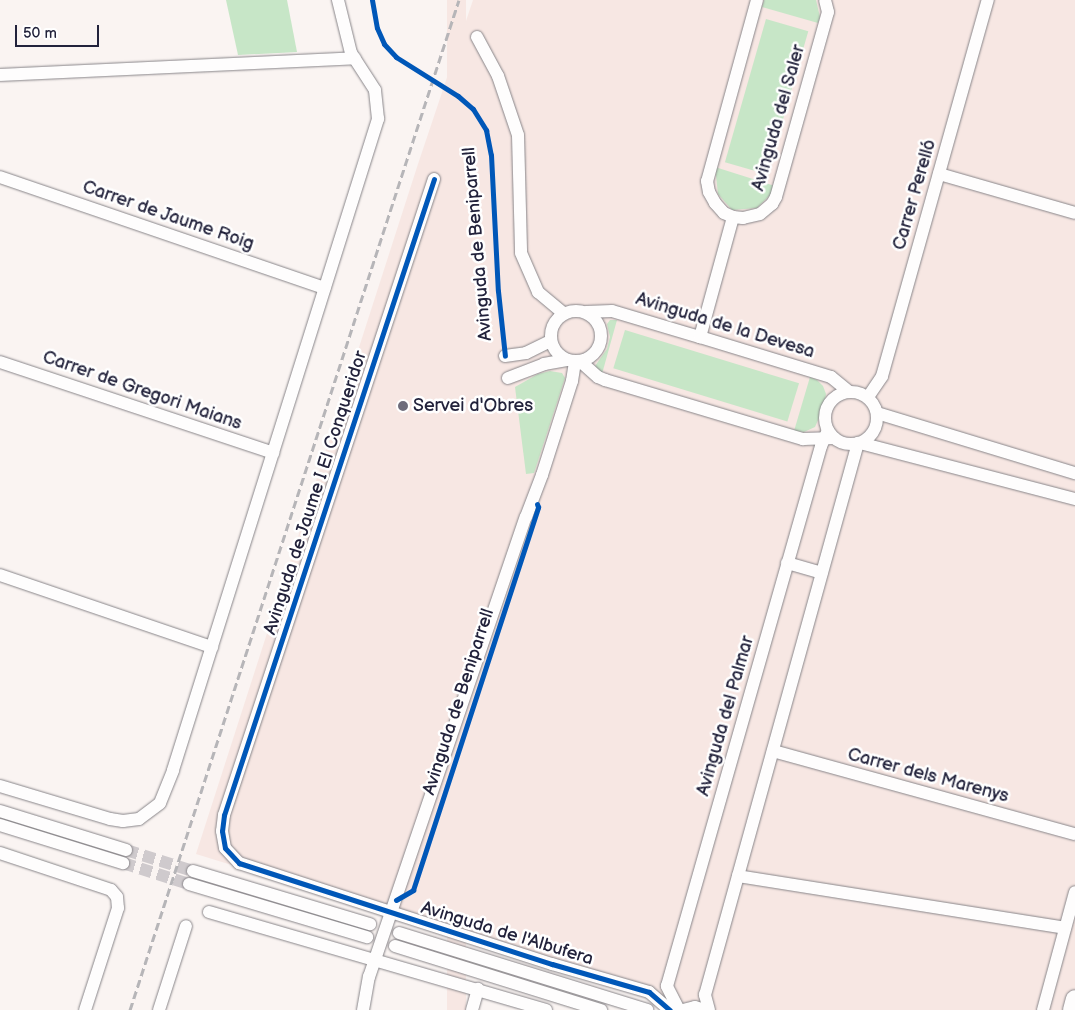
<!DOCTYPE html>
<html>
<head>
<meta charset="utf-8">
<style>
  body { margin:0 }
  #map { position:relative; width:1075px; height:1010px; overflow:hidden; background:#faf4f2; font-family:"Balsamiq Sans",sans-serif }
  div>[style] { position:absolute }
  .built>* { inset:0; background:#f7e7e3; transform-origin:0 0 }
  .green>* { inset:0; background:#c7e6c7; transform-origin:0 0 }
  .minor-tunnel>* { height:12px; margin-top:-6px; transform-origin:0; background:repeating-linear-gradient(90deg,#cfcacd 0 12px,transparent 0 18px) }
  .roads { filter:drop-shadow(0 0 1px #888589) drop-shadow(0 0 1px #888589) }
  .minor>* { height:12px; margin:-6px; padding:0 6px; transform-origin:6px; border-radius:6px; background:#fefdfd }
  .minor>.ring { margin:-6px; padding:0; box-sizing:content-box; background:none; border:12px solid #fefdfd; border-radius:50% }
  .secondary>* { height:18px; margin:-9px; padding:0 9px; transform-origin:9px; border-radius:9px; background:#fefdfd }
  .rail>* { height:3px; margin-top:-1.5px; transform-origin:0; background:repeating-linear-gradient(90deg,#b6b5b8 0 8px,transparent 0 12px) }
  .cycleway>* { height:5px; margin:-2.5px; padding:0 2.5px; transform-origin:2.5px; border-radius:2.5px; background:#0057b8 }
  .dots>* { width:14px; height:14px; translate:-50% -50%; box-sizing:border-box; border:2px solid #fff; border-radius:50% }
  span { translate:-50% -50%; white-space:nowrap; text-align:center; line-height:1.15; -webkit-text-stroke:5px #fff; paint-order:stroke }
  .street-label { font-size:18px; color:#22223b }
  .poi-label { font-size:18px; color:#22223b }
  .left { translate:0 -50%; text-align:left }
  .scale { position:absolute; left:15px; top:25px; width:84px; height:22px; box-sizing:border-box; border:2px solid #22223b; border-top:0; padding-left:6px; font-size:15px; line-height:18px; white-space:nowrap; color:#22223b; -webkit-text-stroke:4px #fff; paint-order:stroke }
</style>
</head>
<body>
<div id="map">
  <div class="built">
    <i style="left:447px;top:0;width:19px;height:1063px"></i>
    <i style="clip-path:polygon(473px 0,1075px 0,1075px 1010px,700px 1010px,196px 854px,418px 164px)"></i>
  </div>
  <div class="green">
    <i style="clip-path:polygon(226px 0,287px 0,297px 52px,238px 55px)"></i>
    <i style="clip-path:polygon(764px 0,816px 0,820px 17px,818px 23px,762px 7px)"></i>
    <i style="left:766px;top:19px;width:44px;height:149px;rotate:16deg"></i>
    <i style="clip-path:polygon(715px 167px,775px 186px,771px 194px,757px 208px,732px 210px,718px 194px)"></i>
    <i style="clip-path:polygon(610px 320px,617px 320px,602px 374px,595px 366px,607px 349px,610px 337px,607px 324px)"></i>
    <i style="left:625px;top:330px;width:182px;height:40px;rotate:17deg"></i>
    <i style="clip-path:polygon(550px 371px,562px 373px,565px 378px,534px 473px,526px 474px,515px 387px,538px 374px)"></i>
    <i style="clip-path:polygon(810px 377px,817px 380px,823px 386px,826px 394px,823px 409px,815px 427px,804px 432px,794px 431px)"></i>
  </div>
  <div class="minor-tunnel">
    <i style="left:126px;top:850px;width:70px;rotate:17.4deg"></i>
    <i style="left:123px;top:863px;width:69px;rotate:17.7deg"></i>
  </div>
  <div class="roads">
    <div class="minor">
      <i style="left:757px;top:0;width:188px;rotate:105.4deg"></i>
      <i style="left:707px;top:181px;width:11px;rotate:80deg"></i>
      <i style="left:709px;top:192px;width:13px;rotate:61deg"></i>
      <i style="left:715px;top:203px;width:13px;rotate:48deg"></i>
      <i style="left:724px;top:213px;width:10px;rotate:24deg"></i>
      <i style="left:733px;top:217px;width:10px;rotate:6deg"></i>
      <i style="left:743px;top:218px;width:17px;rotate:-13deg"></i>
      <i style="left:760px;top:214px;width:16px;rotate:-40deg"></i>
      <i style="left:772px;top:204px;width:8px;rotate:-60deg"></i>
      <i style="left:776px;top:197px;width:192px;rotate:-74.3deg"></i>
      <i style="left:828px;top:12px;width:12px;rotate:-104deg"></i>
      <i style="left:477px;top:37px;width:44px;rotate:61.7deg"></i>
      <i style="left:498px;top:76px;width:62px;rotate:71.3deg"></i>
      <i style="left:518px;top:135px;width:118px;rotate:88.5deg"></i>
      <i style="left:521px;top:253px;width:43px;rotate:66.4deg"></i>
      <i style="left:538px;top:292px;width:33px;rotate:40deg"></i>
      <i style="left:0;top:75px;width:355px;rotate:-2.7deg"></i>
      <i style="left:939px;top:174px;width:141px;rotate:16deg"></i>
      <i style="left:0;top:177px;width:343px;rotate:18.9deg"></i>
      <i style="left:434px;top:179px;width:670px;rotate:108.27deg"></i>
      <i style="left:224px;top:815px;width:16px;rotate:97deg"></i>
      <i style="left:222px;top:831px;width:17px;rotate:80deg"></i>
      <i style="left:225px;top:848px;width:21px;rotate:47deg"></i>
      <i style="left:239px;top:863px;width:329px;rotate:17.9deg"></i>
      <i style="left:552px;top:964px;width:101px;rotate:16.1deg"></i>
      <i style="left:649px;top:992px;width:28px;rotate:41deg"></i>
      <i class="ring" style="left:551px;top:311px;width:38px;height:38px"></i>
      <i style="left:586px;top:312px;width:26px;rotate:-2deg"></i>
      <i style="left:612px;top:311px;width:92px;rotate:16.5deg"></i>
      <i style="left:700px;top:337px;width:137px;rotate:17deg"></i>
      <i style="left:831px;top:377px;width:22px;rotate:39deg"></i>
      <i style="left:700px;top:337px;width:124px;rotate:-74.6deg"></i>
      <i style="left:505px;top:356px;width:21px;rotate:-8deg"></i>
      <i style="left:526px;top:353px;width:28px;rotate:-26deg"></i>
      <i style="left:580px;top:361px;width:24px;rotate:42deg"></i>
      <i style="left:598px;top:377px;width:8px;rotate:23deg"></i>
      <i style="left:605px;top:380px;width:207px;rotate:16.6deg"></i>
      <i style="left:803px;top:439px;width:31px;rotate:-2deg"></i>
      <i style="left:0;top:362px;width:288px;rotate:18.4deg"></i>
      <i style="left:508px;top:378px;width:39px;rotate:-21deg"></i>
      <i style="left:544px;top:364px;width:23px;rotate:-10deg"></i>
      <i class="ring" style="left:825px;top:392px;width:40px;height:40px"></i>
      <i style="left:868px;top:397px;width:25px;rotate:-56deg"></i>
      <i style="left:882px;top:376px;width:391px;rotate:-74.3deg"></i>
      <i style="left:877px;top:413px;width:207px;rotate:16.9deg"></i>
      <i style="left:860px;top:443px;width:222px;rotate:14.6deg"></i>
      <i style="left:787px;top:563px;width:36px;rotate:16deg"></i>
      <i style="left:0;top:575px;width:224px;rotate:18.8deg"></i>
      <i style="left:773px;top:751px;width:313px;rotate:15.4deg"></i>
      <i style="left:0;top:786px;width:115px;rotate:16.7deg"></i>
      <i style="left:110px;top:819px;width:13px;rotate:9deg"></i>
      <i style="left:123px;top:821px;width:16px;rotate:-7deg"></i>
      <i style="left:139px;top:819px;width:26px;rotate:-37deg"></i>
      <i style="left:160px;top:803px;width:35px;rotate:-68deg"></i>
      <i style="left:173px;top:770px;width:683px;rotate:-72.52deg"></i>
      <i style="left:378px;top:119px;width:29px;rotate:-96deg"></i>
      <i style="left:375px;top:90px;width:44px;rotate:-123deg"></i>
      <i style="left:351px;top:53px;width:55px;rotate:-103.8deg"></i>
      <i style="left:0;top:811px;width:132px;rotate:17.2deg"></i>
      <i style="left:0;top:825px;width:129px;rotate:17.2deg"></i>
      <i style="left:0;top:853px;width:117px;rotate:18.4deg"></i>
      <i style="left:111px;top:890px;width:9px;rotate:49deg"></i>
      <i style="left:117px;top:897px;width:11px;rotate:85deg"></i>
      <i style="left:118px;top:908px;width:107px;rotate:107.9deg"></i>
      <i style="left:193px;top:871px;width:185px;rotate:16.7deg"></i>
      <i style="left:738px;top:876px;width:331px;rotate:9deg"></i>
      <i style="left:189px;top:884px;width:186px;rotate:16.6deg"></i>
      <i style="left:209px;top:912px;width:351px;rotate:16.2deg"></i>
      <i style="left:399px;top:933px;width:260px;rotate:17.2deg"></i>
      <i style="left:395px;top:946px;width:216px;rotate:17.3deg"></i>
      <i style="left:159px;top:1010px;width:88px;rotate:-72.2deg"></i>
      <i style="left:363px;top:1010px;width:34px;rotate:-80deg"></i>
      <i style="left:369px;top:977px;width:486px;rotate:-71.2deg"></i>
      <i style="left:526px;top:517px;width:45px;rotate:-69.1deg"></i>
      <i style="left:542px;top:475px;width:99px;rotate:-72.3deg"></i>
      <i style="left:572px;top:381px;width:20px;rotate:-81deg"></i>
      <i style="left:472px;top:1010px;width:22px;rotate:-74deg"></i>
      <i style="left:679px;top:1010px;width:27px;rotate:-117deg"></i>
      <i style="left:667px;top:986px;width:562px;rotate:-74.08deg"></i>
      <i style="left:821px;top:446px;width:17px;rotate:-66deg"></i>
      <i style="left:683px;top:1010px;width:12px;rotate:-14deg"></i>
      <i style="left:695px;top:1007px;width:10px;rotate:17deg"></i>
      <i style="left:709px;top:1010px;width:16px;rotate:-105deg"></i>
      <i style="left:705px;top:995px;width:573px;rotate:-74.51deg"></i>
      <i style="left:1043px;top:1010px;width:122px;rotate:-74.8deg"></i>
    </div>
    <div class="secondary">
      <i style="left:1072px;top:1010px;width:11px;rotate:-75deg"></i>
    </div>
  </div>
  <div class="rail">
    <i style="left:130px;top:1010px;width:1062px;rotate:-71.96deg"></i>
  </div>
  <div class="cycleway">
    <i style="left:372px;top:0;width:28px;rotate:80deg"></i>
    <i style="left:377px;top:28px;width:17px;rotate:66deg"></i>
    <i style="left:384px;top:44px;width:18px;rotate:47deg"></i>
    <i style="left:396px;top:57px;width:73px;rotate:32.2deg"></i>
    <i style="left:458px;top:96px;width:20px;rotate:41deg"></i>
    <i style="left:473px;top:109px;width:25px;rotate:58deg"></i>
    <i style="left:486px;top:130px;width:25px;rotate:79deg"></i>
    <i style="left:491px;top:155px;width:136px;rotate:87.1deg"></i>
    <i style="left:498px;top:291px;width:65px;rotate:83.9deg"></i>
    <i style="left:434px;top:179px;width:670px;rotate:108.27deg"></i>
    <i style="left:224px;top:815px;width:16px;rotate:97deg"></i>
    <i style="left:222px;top:831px;width:17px;rotate:80deg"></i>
    <i style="left:225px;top:848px;width:21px;rotate:47deg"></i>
    <i style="left:239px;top:863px;width:329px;rotate:17.9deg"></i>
    <i style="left:552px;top:964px;width:101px;rotate:16.1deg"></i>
    <i style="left:649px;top:992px;width:28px;rotate:41deg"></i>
    <i style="left:396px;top:900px;width:20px;rotate:-30deg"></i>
    <i style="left:413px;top:890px;width:403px;rotate:-71.9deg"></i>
    <i style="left:538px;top:507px;width:3px;rotate:-108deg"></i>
  </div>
  <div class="dots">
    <i style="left:403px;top:406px;background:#6e6c7b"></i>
  </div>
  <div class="street-label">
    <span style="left:779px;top:118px;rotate:-74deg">Avinguda del Saler</span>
    <span style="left:915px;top:195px;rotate:-74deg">Carrer Perelló</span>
    <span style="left:168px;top:216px;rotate:19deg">Carrer de Jaume Roig</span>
    <span style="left:478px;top:244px;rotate:-95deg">Avinguda de Beniparrell</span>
    <span style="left:725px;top:326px;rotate:17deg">Avinguda de la Devesa</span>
    <span style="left:142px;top:391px;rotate:19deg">Carrer de Gregori Maians</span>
    <span style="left:316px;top:493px;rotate:-72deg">Avinguda de Jaume I El Conqueridor</span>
    <span style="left:459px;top:702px;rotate:-72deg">Avinguda de Beniparrell</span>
    <span style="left:726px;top:716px;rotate:-74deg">Avinguda del Palmar</span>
    <span style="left:928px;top:776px;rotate:15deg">Carrer dels Marenys</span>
    <span style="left:507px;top:934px;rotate:17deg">Avinguda de l'Albufera</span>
  </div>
  <div class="poi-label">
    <span class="left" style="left:413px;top:406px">Servei d'Obres</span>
  </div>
  <div class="scale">50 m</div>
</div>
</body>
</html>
